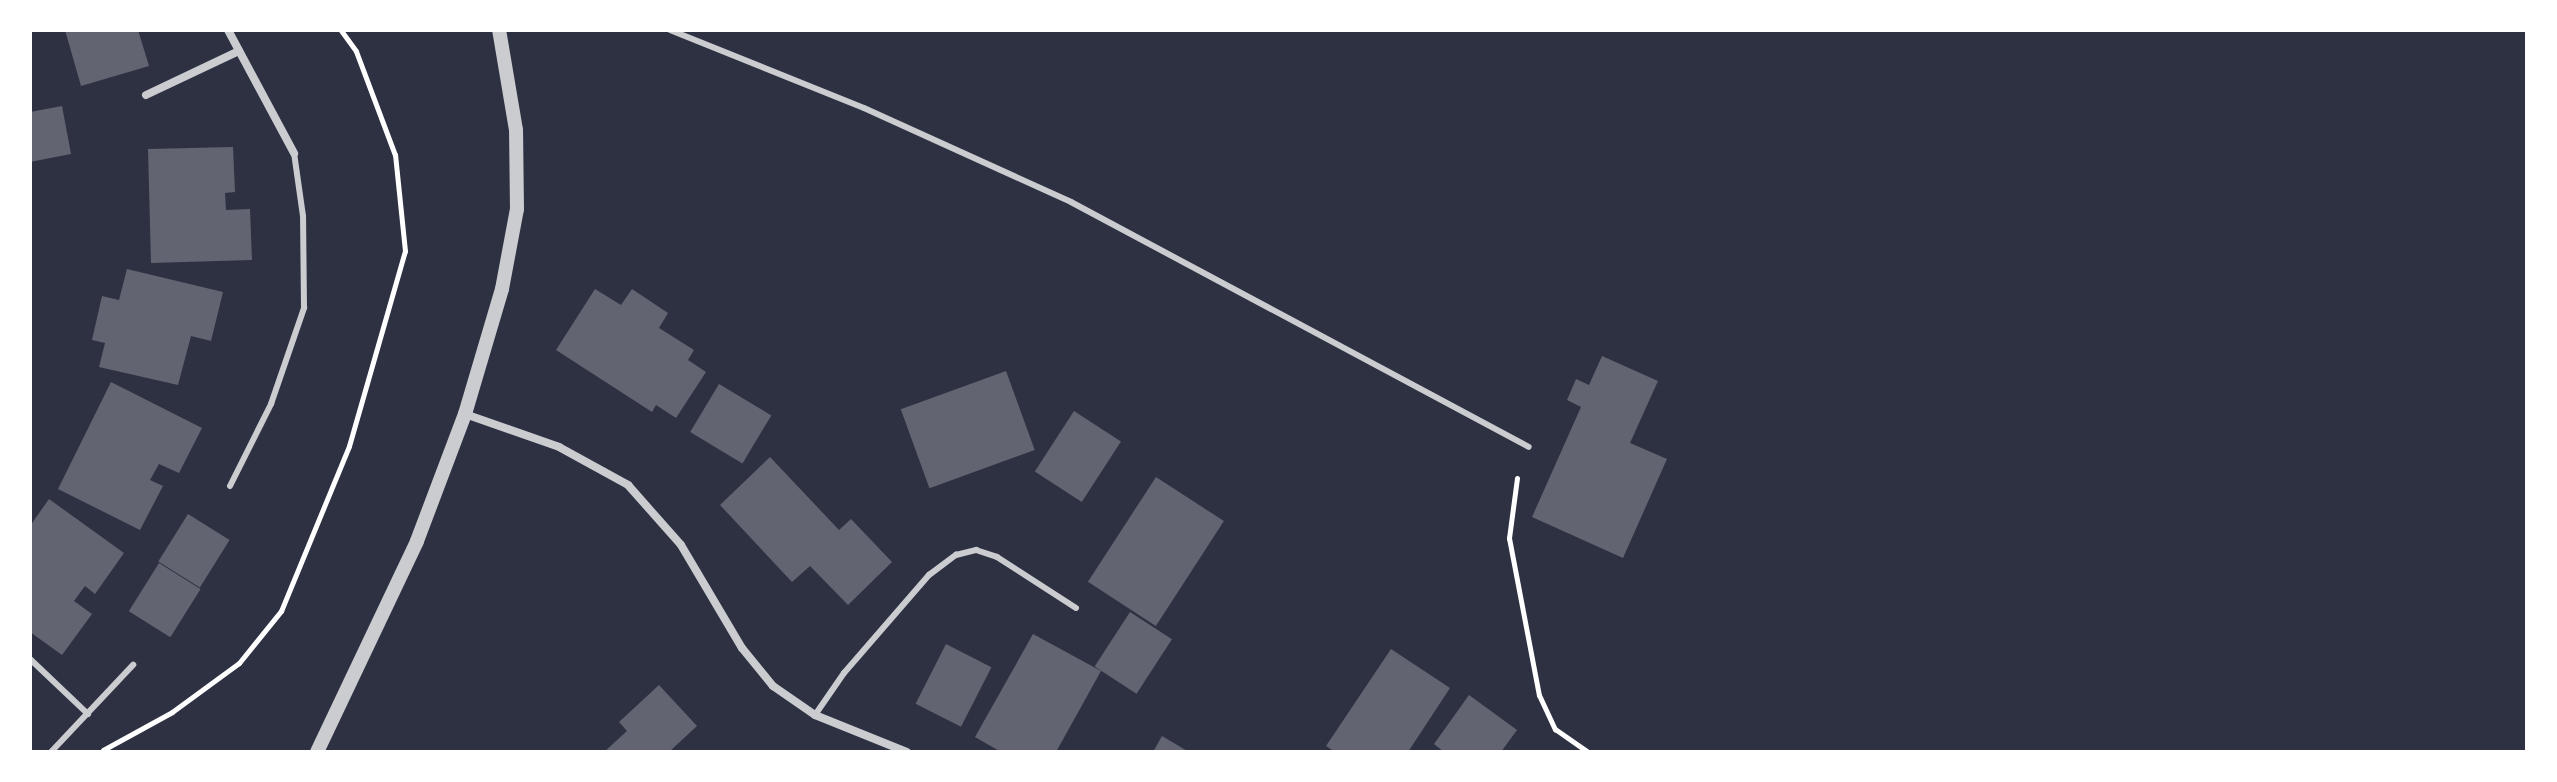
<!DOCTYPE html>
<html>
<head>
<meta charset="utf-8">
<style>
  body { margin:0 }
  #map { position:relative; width:2557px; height:782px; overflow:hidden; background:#2d3142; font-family:"Noto Serif",serif }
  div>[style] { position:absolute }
  .building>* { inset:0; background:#626471; transform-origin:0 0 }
  .path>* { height:5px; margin:-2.5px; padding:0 2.5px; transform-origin:2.5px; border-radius:2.5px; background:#fff }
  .service>* { height:6px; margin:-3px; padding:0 3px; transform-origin:3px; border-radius:3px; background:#caccd0 }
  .minor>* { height:8px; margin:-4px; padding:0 4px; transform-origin:4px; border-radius:4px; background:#caccd0 }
  .tertiary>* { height:14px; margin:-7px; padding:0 7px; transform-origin:7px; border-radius:7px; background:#caccd0 }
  span { translate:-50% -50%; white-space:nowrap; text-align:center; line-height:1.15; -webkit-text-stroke:6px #fff; paint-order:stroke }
  .frame { position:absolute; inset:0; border:32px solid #fff; pointer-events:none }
</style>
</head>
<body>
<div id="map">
  <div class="building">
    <i style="clip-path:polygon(65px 30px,138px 30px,149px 66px,81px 86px)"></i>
    <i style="clip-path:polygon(62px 106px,71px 154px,30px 162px,30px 112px)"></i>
    <i style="clip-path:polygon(233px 147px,235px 192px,225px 193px,226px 210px,250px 209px,252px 260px,151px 263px,148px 149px)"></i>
    <i style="clip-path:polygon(127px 269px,223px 292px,211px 341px,191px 336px,178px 385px,99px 367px,105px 343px,92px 340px,102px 296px,119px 300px)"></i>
    <i style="clip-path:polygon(595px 289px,621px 305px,632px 289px,668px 313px,659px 328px,694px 350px,688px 360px,706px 372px,676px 418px,656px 405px,652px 412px,556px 350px)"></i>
    <i style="clip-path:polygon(1602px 356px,1658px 381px,1630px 443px,1667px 459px,1623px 558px,1532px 517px,1581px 407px,1567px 400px,1576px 379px,1589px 385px)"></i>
    <i style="left:1006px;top:371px;width:84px;height:112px;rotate:70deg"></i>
    <i style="clip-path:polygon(111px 382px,202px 428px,179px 473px,159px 464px,150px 480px,163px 486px,140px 530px,58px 489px)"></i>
    <i style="left:719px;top:384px;width:61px;height:56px;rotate:31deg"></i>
    <i style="left:1074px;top:411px;width:56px;height:72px;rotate:33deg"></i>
    <i style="clip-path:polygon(770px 457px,839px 530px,851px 519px,892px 562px,848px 605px,810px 566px,792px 582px,720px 505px)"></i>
    <i style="left:1156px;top:477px;width:81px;height:125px;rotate:33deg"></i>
    <i style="clip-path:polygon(49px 499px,124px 553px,95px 594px,85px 586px,74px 601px,92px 614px,62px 655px,30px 632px,30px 526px)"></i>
    <i style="left:188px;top:514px;width:49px;height:56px;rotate:32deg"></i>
    <i style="left:159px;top:563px;width:49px;height:57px;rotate:32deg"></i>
    <i style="left:1130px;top:612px;width:50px;height:65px;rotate:33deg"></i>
    <i style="clip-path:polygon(1033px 634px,1101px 671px,1056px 752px,1001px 752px,975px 737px)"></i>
    <i style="left:946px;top:644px;width:51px;height:67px;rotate:27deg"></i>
    <i style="clip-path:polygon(1391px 649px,1450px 688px,1408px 752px,1335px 752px,1326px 746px)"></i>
    <i style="clip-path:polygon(659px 685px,697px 726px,669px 752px,604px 752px,627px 731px,619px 722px)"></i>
    <i style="clip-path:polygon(1469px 695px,1517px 730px,1501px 752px,1444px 752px,1434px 744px)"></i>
    <i style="clip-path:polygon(1162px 736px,1189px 752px,1153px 752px)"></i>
  </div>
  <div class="path">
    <i style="left:1517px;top:478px;width:61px;rotate:97.6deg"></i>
    <i style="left:1509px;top:538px;width:160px;rotate:79.2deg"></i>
    <i style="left:1539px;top:695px;width:38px;rotate:65deg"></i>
    <i style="left:1555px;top:729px;width:40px;rotate:34.9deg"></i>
    <i style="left:103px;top:750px;width:79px;rotate:-28.8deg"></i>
    <i style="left:172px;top:712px;width:83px;rotate:-36.2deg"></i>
    <i style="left:239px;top:663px;width:67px;rotate:-51.1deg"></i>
    <i style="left:281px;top:611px;width:178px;rotate:-67.6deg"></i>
    <i style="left:349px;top:446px;width:203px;rotate:-74deg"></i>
    <i style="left:405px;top:251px;width:97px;rotate:-95.9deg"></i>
    <i style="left:395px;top:155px;width:111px;rotate:-110.6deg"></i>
    <i style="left:356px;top:51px;width:26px;rotate:-126deg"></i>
  </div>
  <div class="service">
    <i style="left:670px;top:30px;width:209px;rotate:21.9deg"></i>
    <i style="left:864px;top:108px;width:227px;rotate:24.4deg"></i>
    <i style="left:1071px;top:202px;width:519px;rotate:28.14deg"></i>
    <i style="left:230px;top:486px;width:92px;rotate:-63.4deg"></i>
    <i style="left:271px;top:404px;width:102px;rotate:-71deg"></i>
    <i style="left:304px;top:308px;width:92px;rotate:-90.6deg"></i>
    <i style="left:303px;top:216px;width:64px;rotate:-98.1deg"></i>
    <i style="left:30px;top:659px;width:80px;rotate:43.5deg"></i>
    <i style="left:815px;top:715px;width:51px;rotate:-55.4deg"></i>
    <i style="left:844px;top:673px;width:130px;rotate:-49.1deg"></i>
    <i style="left:929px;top:575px;width:34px;rotate:-37deg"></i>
    <i style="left:956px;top:555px;width:21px;rotate:-14deg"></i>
    <i style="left:976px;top:550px;width:22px;rotate:18deg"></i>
    <i style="left:997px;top:557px;width:94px;rotate:32.8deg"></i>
    <i style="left:51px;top:752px;width:120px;rotate:-46.7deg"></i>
  </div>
  <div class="minor">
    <i style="left:228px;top:30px;width:140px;rotate:61.8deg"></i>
    <i style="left:146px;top:95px;width:103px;rotate:-25.3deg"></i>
    <i style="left:465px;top:414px;width:100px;rotate:19.3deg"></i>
    <i style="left:559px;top:447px;width:79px;rotate:28.8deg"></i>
    <i style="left:628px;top:485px;width:80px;rotate:48.5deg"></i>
    <i style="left:681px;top:545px;width:120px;rotate:59.4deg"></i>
    <i style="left:742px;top:648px;width:49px;rotate:50.8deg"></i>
    <i style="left:773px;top:686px;width:51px;rotate:34.6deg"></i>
    <i style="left:815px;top:715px;width:99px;rotate:21.9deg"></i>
  </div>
  <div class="tertiary">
    <i style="left:317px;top:752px;width:233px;rotate:-64.6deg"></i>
    <i style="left:417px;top:541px;width:136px;rotate:-69.3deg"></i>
    <i style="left:465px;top:414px;width:130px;rotate:-73.5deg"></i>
    <i style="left:502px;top:289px;width:81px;rotate:-79.4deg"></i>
    <i style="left:517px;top:209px;width:79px;rotate:-90.7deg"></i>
    <i style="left:516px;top:130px;width:101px;rotate:-99.6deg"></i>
  </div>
  <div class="frame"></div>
</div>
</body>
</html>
